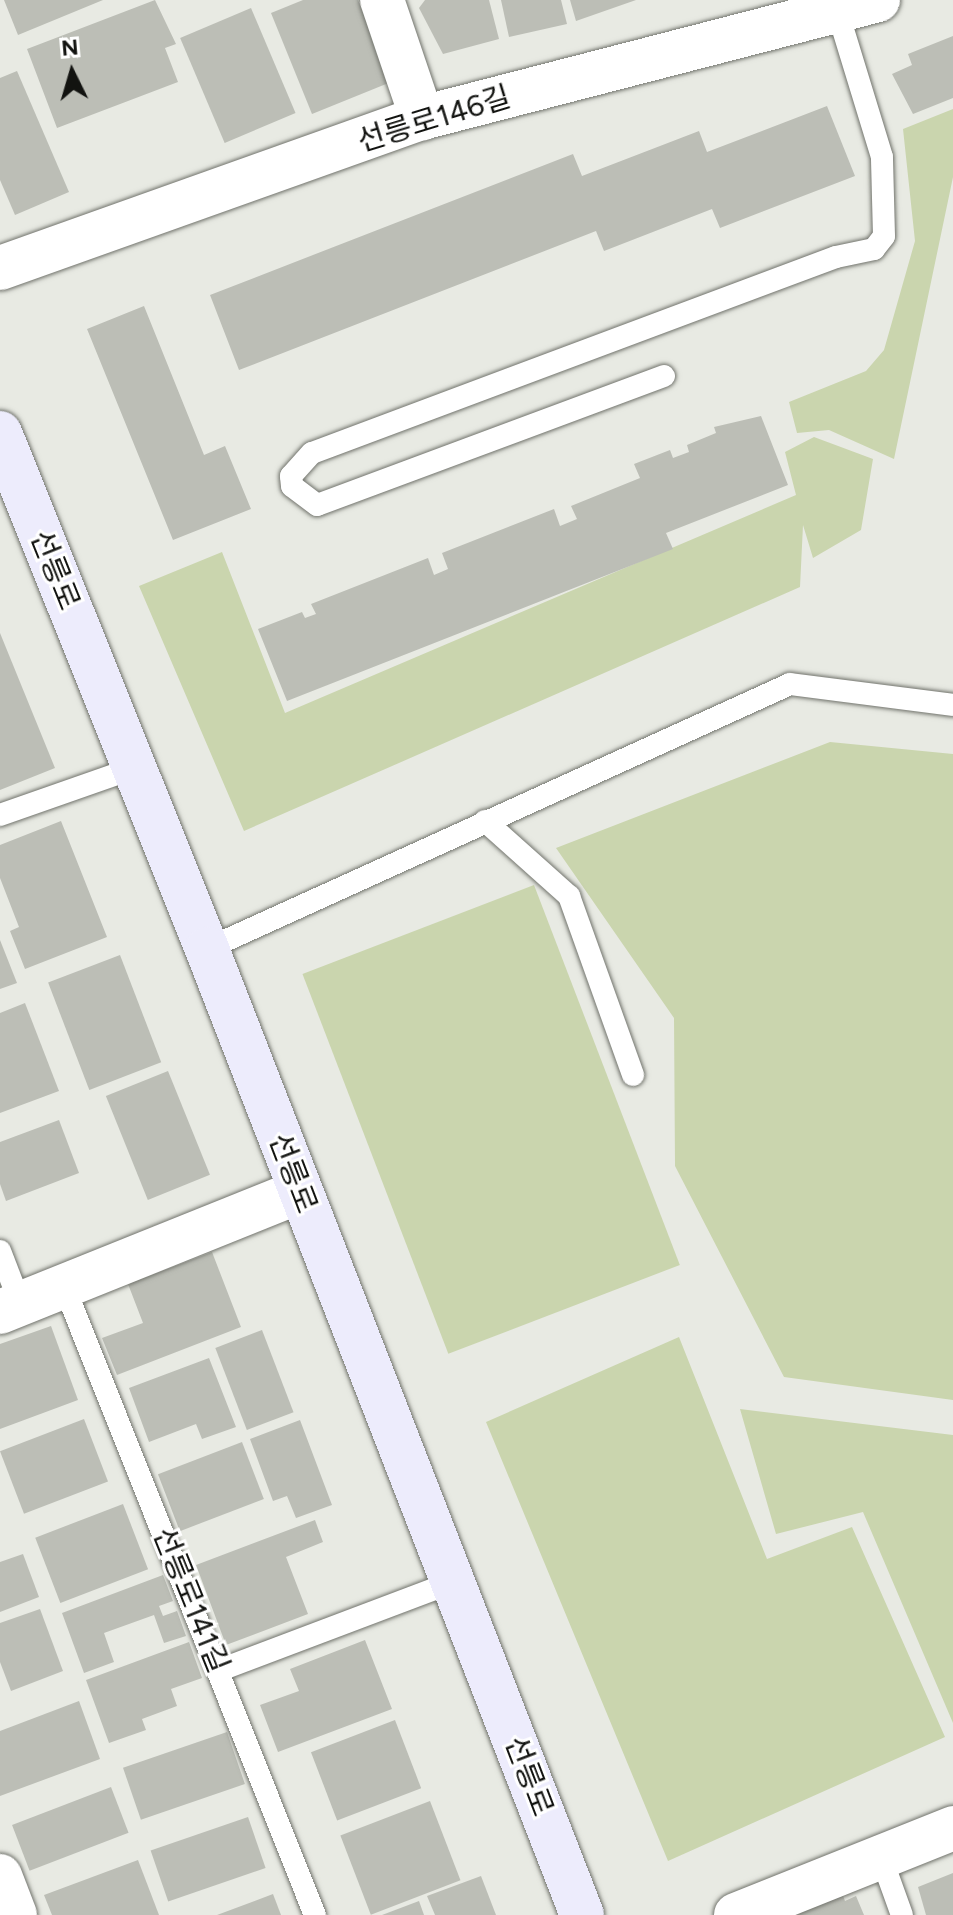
<!DOCTYPE html>
<html>
<head>
<meta charset="utf-8">
<style>
  body { margin:0 }
  #map { position:relative; width:953px; height:1915px; overflow:hidden; background:#e8eae3; font-family:Figtree,"Noto Sans KR",sans-serif }
  div>[style] { position:absolute }
  .green>* { inset:0; background:#cad5ae; transform-origin:0 0 }
  .building>* { inset:0; background:#bcbeb6; transform-origin:0 0 }
  .roads { filter:drop-shadow(0 0 2px #71736c) drop-shadow(0 0 2px #71736c) }
  .service>* { height:22px; margin:-11px; padding:0 11px; transform-origin:11px; border-radius:11px; background:#fff }
  .minor>* { height:44px; margin:-22px; padding:0 22px; transform-origin:22px; border-radius:22px; background:#fff }
  .secondary>* { height:44px; margin:-22px; padding:0 22px; transform-origin:22px; border-radius:22px; background:#edecfc }
  span { translate:-50% -50%; white-space:nowrap; text-align:center; line-height:1.15; -webkit-text-stroke:6px #fff; paint-order:stroke }
  .street-label { font-size:30px; color:#121310 }
  .north { position:absolute; left:32px; top:32px; width:80px; height:80px; -webkit-text-stroke:6px #fff; paint-order:stroke; rotate:355deg; font-size:22px; font-weight:700; line-height:32px; text-align:center; color:#121310 }
  .north::after { content:''; display:block; margin:auto; width:28px; height:36px; background:#121310; clip-path:polygon(50% 0,100% 100%,50% 72%,0 100%) }
</style>
</head>
<body>
<div id="map">
  <div class="green">
    <i style="clip-path:polygon(953px 109px,953px 177px,894px 459px,829px 430px,797px 433px,789px 402px,866px 371px,884px 350px,915px 241px,903px 129px)"></i>
    <i style="clip-path:polygon(814px 437px,873px 459px,861px 530px,813px 558px,803px 525px,800px 587px,244px 831px,139px 586px,222px 552px,285px 713px,796px 495px,785px 452px)"></i>
    <i style="clip-path:polygon(830px 742px,953px 754px,953px 1400px,784px 1377px,675px 1166px,674px 1018px,556px 848px)"></i>
    <i style="left:534px;top:885px;width:407px;height:248px;rotate:69deg"></i>
    <i style="clip-path:polygon(679px 1337px,767px 1559px,852px 1527px,945px 1737px,668px 1861px,486px 1422px)"></i>
    <i style="clip-path:polygon(740px 1409px,953px 1435px,953px 1723px,863px 1512px,776px 1534px)"></i>
  </div>
  <div class="building">
    <i style="clip-path:polygon(4px 0,103px 0,18px 35px)"></i>
    <i style="clip-path:polygon(155px 0,176px 44px,165px 48px,178px 82px,57px 128px,27px 49px)"></i>
    <i style="clip-path:polygon(303px 0,358px 0,391px 82px,312px 114px,271px 13px)"></i>
    <i style="clip-path:polygon(425px 0,489px 0,499px 39px,443px 54px,419px 8px)"></i>
    <i style="clip-path:polygon(501px 0,561px 0,567px 24px,509px 37px)"></i>
    <i style="clip-path:polygon(570px 0,636px 0,576px 21px)"></i>
    <i style="left:251px;top:8px;width:114px;height:77px;rotate:67deg"></i>
    <i style="clip-path:polygon(953px 36px,953px 98px,913px 114px,892px 74px,912px 65px,908px 54px)"></i>
    <i style="clip-path:polygon(17px 71px,69px 192px,15px 215px,0 180px,0 78px)"></i>
    <i style="clip-path:polygon(827px 106px,855px 176px,720px 228px,712px 209px,604px 251px,596px 231px,239px 370px,210px 295px,573px 154px,582px 176px,699px 131px,707px 152px)"></i>
    <i style="clip-path:polygon(144px 306px,204px 455px,225px 446px,251px 509px,173px 540px,87px 329px)"></i>
    <i style="clip-path:polygon(761px 416px,788px 485px,666px 533px,673px 549px,287px 701px,258px 629px,302px 612px,305px 618px,316px 614px,311px 604px,428px 558px,434px 575px,448px 569px,442px 553px,554px 509px,560px 526px,577px 519px,571px 506px,640px 478px,634px 464px,670px 450px,673px 458px,689px 452px,687px 445px,716px 433px,714px 427px)"></i>
    <i style="clip-path:polygon(0 633px,55px 768px,0 790px)"></i>
    <i style="clip-path:polygon(61px 821px,107px 937px,25px 969px,10px 931px,19px 927px,0 878px,0 845px)"></i>
    <i style="clip-path:polygon(0 940px,17px 983px,0 989px)"></i>
    <i style="left:120px;top:955px;width:115px;height:77px;rotate:69deg"></i>
    <i style="clip-path:polygon(25px 1003px,59px 1091px,0 1113px,0 1013px)"></i>
    <i style="left:168px;top:1071px;width:112px;height:67px;rotate:68deg"></i>
    <i style="clip-path:polygon(59px 1120px,79px 1173px,6px 1201px,0 1184px,0 1142px)"></i>
    <i style="clip-path:polygon(212px 1252px,241px 1327px,117px 1375px,102px 1338px,143px 1323px,128px 1284px)"></i>
    <i style="clip-path:polygon(51px 1326px,78px 1400px,0 1429px,0 1344px)"></i>
    <i style="left:262px;top:1330px;width:88px;height:50px;rotate:69deg"></i>
    <i style="clip-path:polygon(209px 1358px,236px 1427px,202px 1439px,196px 1424px,149px 1442px,129px 1388px)"></i>
    <i style="left:84px;top:1419px;width:67px;height:90px;rotate:69deg"></i>
    <i style="clip-path:polygon(300px 1420px,332px 1505px,296px 1518px,287px 1496px,273px 1501px,250px 1439px)"></i>
    <i style="left:242px;top:1442px;width:61px;height:90px;rotate:69deg"></i>
    <i style="left:123px;top:1504px;width:70px;height:94px;rotate:69deg"></i>
    <i style="clip-path:polygon(315px 1520px,323px 1542px,286px 1557px,308px 1614px,226px 1645px,196px 1565px)"></i>
    <i style="clip-path:polygon(23px 1554px,39px 1597px,0 1612px,0 1562px)"></i>
    <i style="clip-path:polygon(163px 1575px,173px 1601px,159px 1606px,163px 1616px,177px 1611px,186px 1636px,164px 1643px,154px 1615px,104px 1633px,114px 1662px,84px 1673px,62px 1613px)"></i>
    <i style="clip-path:polygon(40px 1609px,63px 1671px,11px 1691px,0 1662px,0 1623px)"></i>
    <i style="clip-path:polygon(365px 1640px,392px 1709px,278px 1752px,260px 1705px,299px 1691px,290px 1669px)"></i>
    <i style="clip-path:polygon(189px 1642px,202px 1678px,171px 1689px,177px 1706px,142px 1719px,146px 1730px,109px 1743px,86px 1680px)"></i>
    <i style="clip-path:polygon(79px 1701px,100px 1759px,0 1796px,0 1731px)"></i>
    <i style="left:395px;top:1720px;width:73px;height:90px;rotate:69deg"></i>
    <i style="left:227px;top:1732px;width:55px;height:110px;rotate:71deg"></i>
    <i style="left:111px;top:1787px;width:49px;height:106px;rotate:69deg"></i>
    <i style="left:430px;top:1801px;width:85px;height:96px;rotate:69deg"></i>
    <i style="left:248px;top:1817px;width:54px;height:103px;rotate:71deg"></i>
    <i style="clip-path:polygon(138px 1860px,159px 1915px,52px 1915px,44px 1895px)"></i>
    <i style="clip-path:polygon(953px 1873px,953px 1915px,926px 1915px,918px 1887px)"></i>
    <i style="clip-path:polygon(481px 1876px,496px 1915px,435px 1915px,427px 1896px)"></i>
    <i style="clip-path:polygon(842px 1893px,845px 1901px,856px 1896px,864px 1915px,785px 1915px)"></i>
    <i style="clip-path:polygon(273px 1894px,281px 1915px,217px 1915px)"></i>
    <i style="clip-path:polygon(419px 1901px,424px 1915px,382px 1915px)"></i>
  </div>
  <div class="roads">
    <div class="service">
      <i style="left:664px;top:376px;width:370px;rotate:159.6deg"></i>
      <i style="left:317px;top:505px;width:31px;rotate:-143deg"></i>
      <i style="left:292px;top:486px;width:10px;rotate:-96deg"></i>
      <i style="left:291px;top:476px;width:31px;rotate:-48deg"></i>
      <i style="left:312px;top:453px;width:559px;rotate:-20.51deg"></i>
      <i style="left:836px;top:257px;width:39px;rotate:-12deg"></i>
      <i style="left:874px;top:249px;width:16px;rotate:-52deg"></i>
      <i style="left:884px;top:236px;width:79px;rotate:-91.5deg"></i>
      <i style="left:882px;top:157px;width:154px;rotate:-107deg"></i>
      <i style="left:0;top:815px;width:142px;rotate:-19.3deg"></i>
      <i style="left:485px;top:821px;width:113px;rotate:41.8deg"></i>
      <i style="left:569px;top:896px;width:190px;rotate:70.3deg"></i>
      <i style="left:207px;top:949px;width:640px;rotate:-24.44deg"></i>
      <i style="left:790px;top:684px;width:164px;rotate:7.3deg"></i>
      <i style="left:0;top:1251px;width:56px;rotate:69deg"></i>
      <i style="left:64px;top:1286px;width:677px;rotate:68.25deg"></i>
      <i style="left:220px;top:1670px;width:251px;rotate:-20.7deg"></i>
      <i style="left:880px;top:1854px;width:65px;rotate:70.2deg"></i>
    </div>
    <div class="minor">
      <i style="left:382px;top:0;width:125px;rotate:71.3deg"></i>
      <i style="left:0;top:268px;width:448px;rotate:-19.6deg"></i>
      <i style="left:422px;top:118px;width:471px;rotate:-14.5deg"></i>
      <i style="left:0;top:1312px;width:322px;rotate:-21.9deg"></i>
      <i style="left:0;top:1876px;width:42px;rotate:69deg"></i>
      <i style="left:736px;top:1915px;width:234px;rotate:-21.8deg"></i>
    </div>
    <div class="secondary">
      <i style="left:0;top:433px;width:556px;rotate:68.14deg"></i>
      <i style="left:207px;top:949px;width:1036px;rotate:68.78deg"></i>
    </div>
  </div>
  <div class="street-label">
    <span style="left:434px;top:119px;rotate:-17deg">선릉로146길</span>
    <span style="left:55px;top:570px;rotate:68deg">선릉로</span>
    <span style="left:293px;top:1173px;rotate:69deg">선릉로</span>
    <span style="left:191px;top:1600px;rotate:68deg">선릉로141길</span>
    <span style="left:529px;top:1776px;rotate:69deg">선릉로</span>
  </div>
  <div class="north">N</div>
</div>
</body>
</html>
